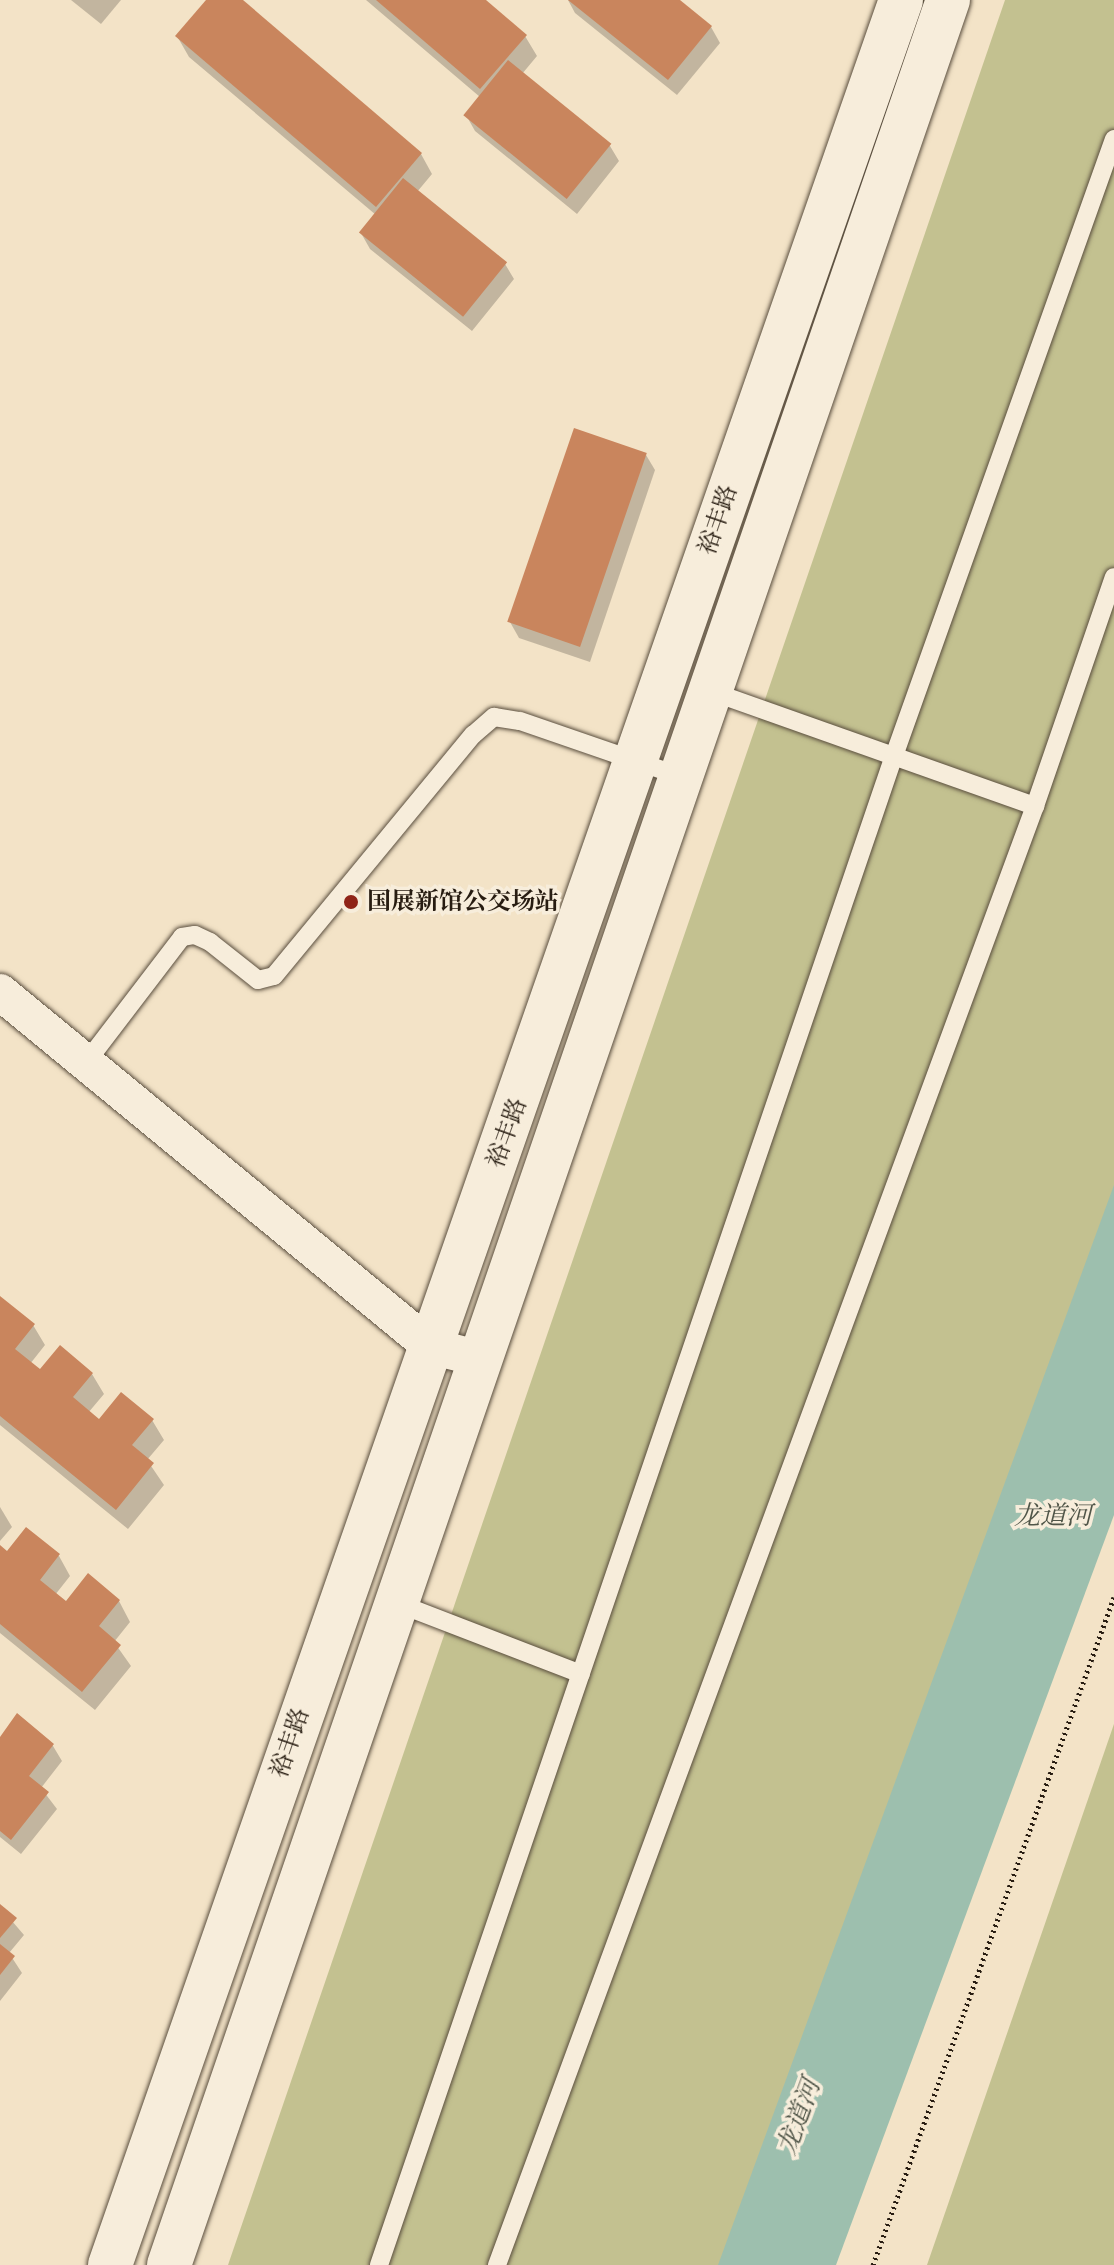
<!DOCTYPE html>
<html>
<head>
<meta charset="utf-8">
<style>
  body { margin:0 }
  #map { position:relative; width:1114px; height:2265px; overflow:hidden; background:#f3e3c7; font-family:"IM FELL French Canon","Noto Serif SC",serif }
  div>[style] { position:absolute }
  .green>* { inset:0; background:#c3c190 }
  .water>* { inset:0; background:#9dbfae }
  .shadow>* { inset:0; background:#0003 }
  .building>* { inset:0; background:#c9855d; transform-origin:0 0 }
  .path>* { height:5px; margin-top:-2.5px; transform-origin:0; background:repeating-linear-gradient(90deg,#271c11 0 2px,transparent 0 6px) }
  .roads { filter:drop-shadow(0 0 2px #5a4e3e) drop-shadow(0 0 2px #5a4e3e) }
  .lane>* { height:18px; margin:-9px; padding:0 9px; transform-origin:9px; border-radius:9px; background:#f7eddb }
  .street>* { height:36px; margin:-18px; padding:0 18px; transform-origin:18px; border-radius:18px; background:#f7eddb }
  .secondary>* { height:44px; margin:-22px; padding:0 22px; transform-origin:22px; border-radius:22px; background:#f7eddb }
  .dots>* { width:22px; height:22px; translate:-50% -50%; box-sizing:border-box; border:4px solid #f7eddb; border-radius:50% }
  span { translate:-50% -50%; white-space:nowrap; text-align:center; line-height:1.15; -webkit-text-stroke:7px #f7eddb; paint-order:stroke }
  .street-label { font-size:24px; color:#271c11 }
  .poi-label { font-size:24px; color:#271c11; font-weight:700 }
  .left { translate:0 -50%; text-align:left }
  .water-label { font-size:26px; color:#505548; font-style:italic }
</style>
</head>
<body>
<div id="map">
  <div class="green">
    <i style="clip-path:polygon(1005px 0,1114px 0,1114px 1190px,721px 2265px,228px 2265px)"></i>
    <i style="clip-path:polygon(1114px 1724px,1114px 2265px,927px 2265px)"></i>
  </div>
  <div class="water">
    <i style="clip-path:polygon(1114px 1185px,1114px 1515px,836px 2265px,718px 2265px)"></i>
  </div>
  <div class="shadow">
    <i style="clip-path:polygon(71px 0,121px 0,101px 24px)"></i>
    <i style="clip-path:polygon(208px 0,240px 0,421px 154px,432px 174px,417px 192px,505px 264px,514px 279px,472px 331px,370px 249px,361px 233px,376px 215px,189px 57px,177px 36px)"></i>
    <i style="clip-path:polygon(366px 0,483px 0,525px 36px,537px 56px,522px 74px,610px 146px,619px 161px,577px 214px,475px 131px,466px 115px,480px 97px)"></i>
    <i style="clip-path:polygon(568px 0,677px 0,711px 27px,720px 43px,677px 95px,575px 13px)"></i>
    <i style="clip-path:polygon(646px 455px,655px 470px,590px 662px,519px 638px,510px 622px)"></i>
    <i style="clip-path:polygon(0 1301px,33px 1325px,45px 1345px,30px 1364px,40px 1372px,92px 1374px,104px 1394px,88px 1413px,99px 1422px,152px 1420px,164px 1440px,147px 1460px,164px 1485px,128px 1529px,0 1425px)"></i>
    <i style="clip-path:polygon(0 1507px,12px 1527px,0 1541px)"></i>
    <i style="clip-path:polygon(0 1548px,7px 1554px,59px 1556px,70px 1576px,55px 1595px,66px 1603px,119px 1601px,130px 1622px,114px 1642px,131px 1666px,95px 1710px,0 1633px)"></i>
    <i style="clip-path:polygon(17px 1716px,53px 1746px,62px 1761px,41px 1788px,57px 1809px,21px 1854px,0 1837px,0 1740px)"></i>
    <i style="clip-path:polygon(0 1907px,24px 1935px,9px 1953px,22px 1973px,0 2001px)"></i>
  </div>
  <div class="building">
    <i style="clip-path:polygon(206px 0,243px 0,422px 153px,376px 207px,175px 36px)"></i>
    <i style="clip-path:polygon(376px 0,486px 0,527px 35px,480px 89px)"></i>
    <i style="clip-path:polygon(568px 0,680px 0,712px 26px,668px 80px)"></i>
    <i style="left:508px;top:60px;width:133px;height:71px;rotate:39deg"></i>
    <i style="left:403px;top:178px;width:134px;height:70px;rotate:39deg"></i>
    <i style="left:574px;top:428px;width:77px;height:205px;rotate:19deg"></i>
    <i style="clip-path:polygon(0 1296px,35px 1324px,15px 1349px,40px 1369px,60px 1345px,93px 1373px,73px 1397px,99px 1419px,121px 1392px,154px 1419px,132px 1445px,154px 1463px,116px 1510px,0 1416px)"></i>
    <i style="clip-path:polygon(26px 1527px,60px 1554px,40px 1580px,66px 1601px,88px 1573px,120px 1600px,99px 1626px,121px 1645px,82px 1692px,0 1624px,0 1545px,7px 1551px)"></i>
    <i style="clip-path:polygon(17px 1713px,54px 1744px,29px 1776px,49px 1792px,11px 1840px,0 1831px,0 1737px)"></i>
    <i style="clip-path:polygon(0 1904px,17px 1918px,0 1938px)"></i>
    <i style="clip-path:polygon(0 1944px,15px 1956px,0 1975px)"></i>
  </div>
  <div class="path">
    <i style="left:873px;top:2265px;width:710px;rotate:-70.16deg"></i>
  </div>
  <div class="roads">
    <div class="lane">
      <i style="left:710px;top:691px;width:345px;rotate:19.5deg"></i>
      <i style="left:85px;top:1064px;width:160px;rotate:-52.6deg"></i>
      <i style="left:182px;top:937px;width:13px;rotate:-9deg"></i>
      <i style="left:195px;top:935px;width:17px;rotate:25deg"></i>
      <i style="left:210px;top:942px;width:61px;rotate:38.4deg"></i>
      <i style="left:258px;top:980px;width:16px;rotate:-14deg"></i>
      <i style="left:274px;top:976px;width:313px;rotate:-50.5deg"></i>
      <i style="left:473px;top:735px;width:28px;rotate:-41deg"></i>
      <i style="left:494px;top:717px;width:26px;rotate:9deg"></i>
      <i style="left:520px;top:721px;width:169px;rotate:19deg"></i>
      <i style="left:397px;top:1603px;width:197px;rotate:21.1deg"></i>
      <i style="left:379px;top:2265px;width:1594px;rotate:-71.16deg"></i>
      <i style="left:894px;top:756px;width:655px;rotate:-70.38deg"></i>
      <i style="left:497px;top:2265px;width:1555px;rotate:-69.76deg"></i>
      <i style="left:1035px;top:806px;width:242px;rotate:-71deg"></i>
    </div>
    <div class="street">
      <i style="left:0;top:992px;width:557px;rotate:39.46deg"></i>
      <i style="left:430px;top:1346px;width:49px;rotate:14.3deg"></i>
    </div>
    <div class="secondary">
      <i style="left:110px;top:2265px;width:2399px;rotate:-70.75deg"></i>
      <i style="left:169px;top:2265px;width:2395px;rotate:-71.02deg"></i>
    </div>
  </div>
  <div class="dots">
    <i style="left:351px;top:902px;background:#8f2418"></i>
  </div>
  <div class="street-label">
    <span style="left:718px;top:520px;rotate:-71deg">裕丰路</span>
    <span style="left:507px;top:1133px;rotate:-70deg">裕丰路</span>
    <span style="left:290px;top:1743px;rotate:-71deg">裕丰路</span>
  </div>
  <div class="poi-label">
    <span class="left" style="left:367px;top:902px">国展新馆公交场站</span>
  </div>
  <div class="water-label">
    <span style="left:1053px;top:1516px">龙道河</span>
    <span style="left:799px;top:2117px;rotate:-70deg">龙道河</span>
  </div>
</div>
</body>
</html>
